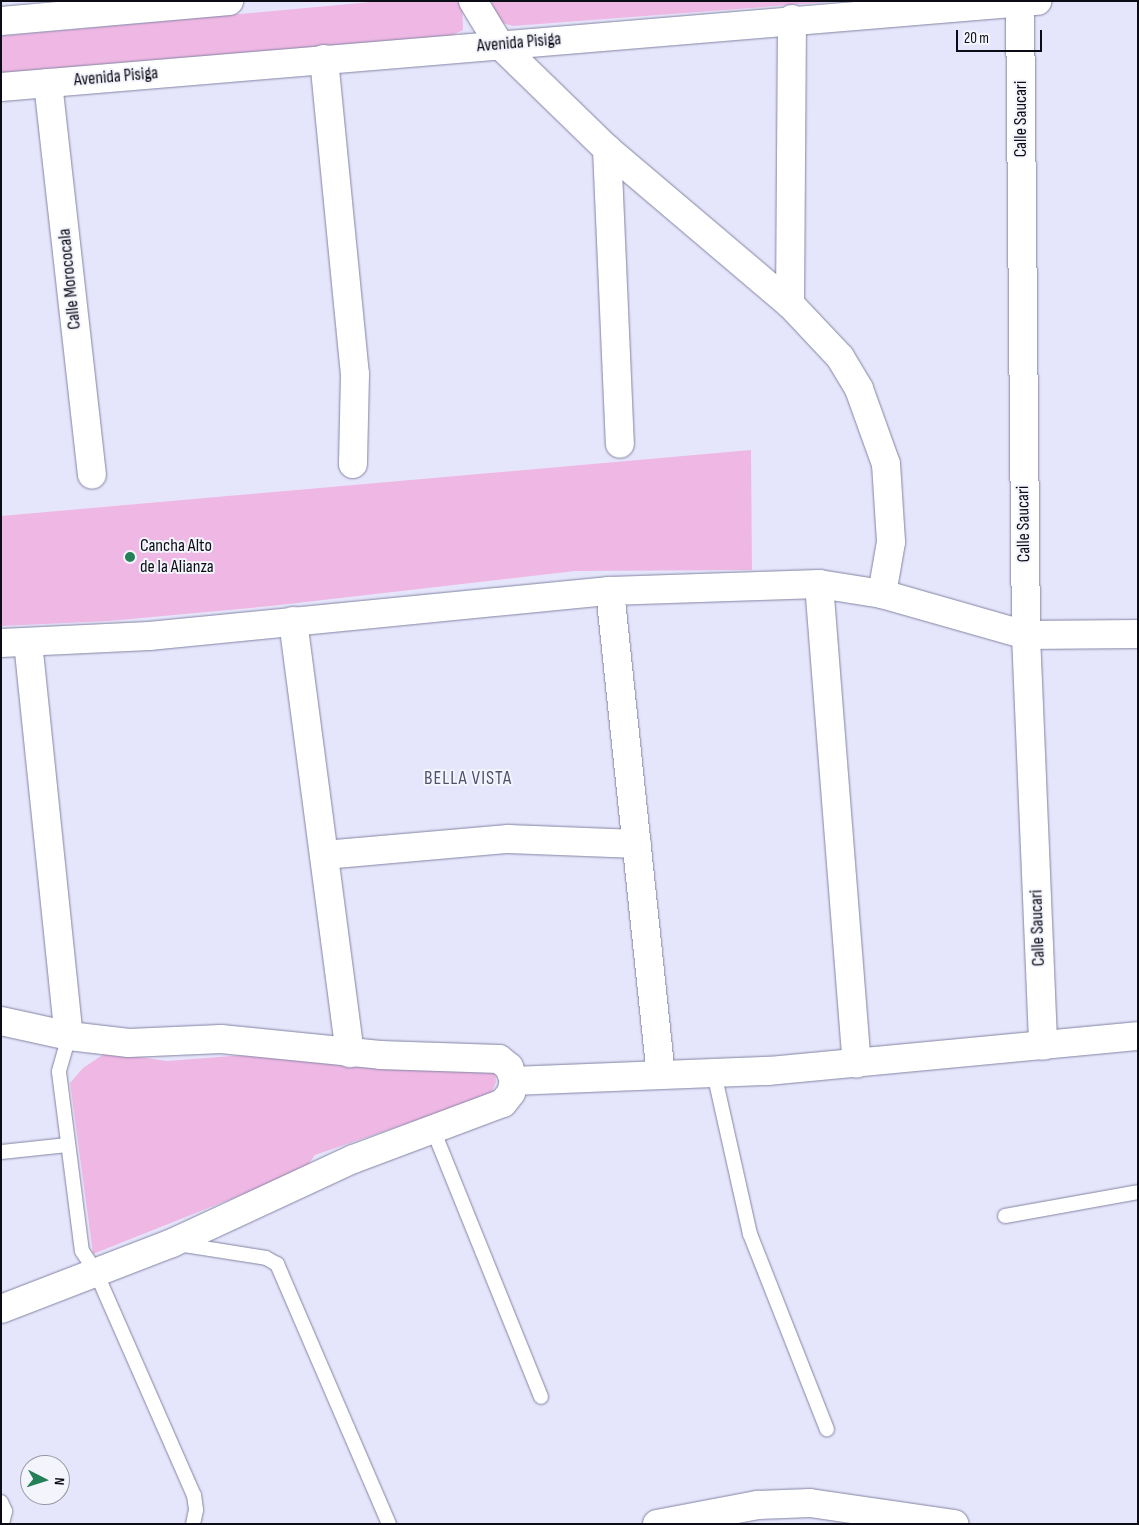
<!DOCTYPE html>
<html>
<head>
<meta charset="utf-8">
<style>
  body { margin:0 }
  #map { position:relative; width:1139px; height:1525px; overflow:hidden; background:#e5e6fb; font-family:"Sofia Sans Condensed",sans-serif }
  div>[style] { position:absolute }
  .green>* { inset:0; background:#efb8e4 }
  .roads { filter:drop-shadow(0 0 1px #8384a3) drop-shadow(0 0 1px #8384a3) }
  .lane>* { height:14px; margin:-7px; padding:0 7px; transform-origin:7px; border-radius:7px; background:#fff }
  .street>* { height:28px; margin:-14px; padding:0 14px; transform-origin:14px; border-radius:14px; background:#fff }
  .secondary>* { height:28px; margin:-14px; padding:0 14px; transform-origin:14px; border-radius:14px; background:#fff }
  .dots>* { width:14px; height:14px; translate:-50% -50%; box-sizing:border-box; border:2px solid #f4f5fc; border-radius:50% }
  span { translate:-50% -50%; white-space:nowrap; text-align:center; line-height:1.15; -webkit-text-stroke:4px #f4f5fc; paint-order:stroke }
  .street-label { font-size:18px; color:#0c0c17 }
  .poi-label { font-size:18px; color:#0c0c17 }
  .left { translate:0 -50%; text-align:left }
  .neighbourhood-label { font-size:19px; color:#51516e; letter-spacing:1px }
  .frame { position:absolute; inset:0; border:2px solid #0c0c17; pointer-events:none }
  .north { position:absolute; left:20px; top:1455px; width:50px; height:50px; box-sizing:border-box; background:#f4f5fc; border:1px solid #9798a0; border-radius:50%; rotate:95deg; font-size:14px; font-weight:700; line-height:20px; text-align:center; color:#0c0c17 }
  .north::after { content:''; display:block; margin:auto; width:18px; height:22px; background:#238057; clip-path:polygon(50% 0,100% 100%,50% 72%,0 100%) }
  .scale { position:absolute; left:956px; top:30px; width:86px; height:22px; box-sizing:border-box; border:2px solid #0c0c17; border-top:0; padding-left:6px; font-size:15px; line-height:18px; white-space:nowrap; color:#0c0c17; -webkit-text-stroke:4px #f4f5fc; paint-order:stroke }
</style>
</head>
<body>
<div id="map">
  <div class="green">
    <i style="clip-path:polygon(382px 1px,462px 1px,463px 30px,449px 37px,1px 76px,1px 36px)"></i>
    <i style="clip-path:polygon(492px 1px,842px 1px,513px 26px,499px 22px,491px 9px)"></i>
    <i style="clip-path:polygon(751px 450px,752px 570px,575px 571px,271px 606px,109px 621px,1px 626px,1px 516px)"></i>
    <i style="clip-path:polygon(107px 1052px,167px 1061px,245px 1055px,367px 1068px,479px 1066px,495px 1073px,496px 1082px,492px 1092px,484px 1097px,315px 1155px,304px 1170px,93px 1254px,70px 1083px,83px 1068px)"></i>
  </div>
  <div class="roads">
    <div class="lane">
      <i style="left:69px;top:1036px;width:37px;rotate:106deg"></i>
      <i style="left:59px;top:1072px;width:180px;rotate:82.7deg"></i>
      <i style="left:82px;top:1251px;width:23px;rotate:56deg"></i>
      <i style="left:95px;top:1270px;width:246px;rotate:66.3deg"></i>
      <i style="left:194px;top:1495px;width:15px;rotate:82deg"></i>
      <i style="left:196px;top:1510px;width:14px;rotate:102deg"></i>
      <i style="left:714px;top:1073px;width:165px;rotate:77.4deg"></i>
      <i style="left:750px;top:1234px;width:210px;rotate:68.5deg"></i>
      <i style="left:432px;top:1127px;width:291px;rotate:68deg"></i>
      <i style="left:1px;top:1152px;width:67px;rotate:-6deg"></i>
      <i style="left:1005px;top:1216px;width:135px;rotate:-10.2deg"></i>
      <i style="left:178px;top:1244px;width:89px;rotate:9deg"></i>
      <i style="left:266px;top:1258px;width:13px;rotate:29deg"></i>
      <i style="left:277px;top:1264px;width:283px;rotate:66.7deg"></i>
      <i style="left:1px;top:1502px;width:10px;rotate:66deg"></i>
      <i style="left:5px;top:1511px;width:13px;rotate:103deg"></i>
    </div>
    <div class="street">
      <i style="left:473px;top:1px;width:50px;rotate:58.8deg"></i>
      <i style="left:499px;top:44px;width:151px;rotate:44.2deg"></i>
      <i style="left:607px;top:149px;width:240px;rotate:40.3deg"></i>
      <i style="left:790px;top:304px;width:73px;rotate:46.7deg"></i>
      <i style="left:840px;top:357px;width:37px;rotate:59deg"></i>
      <i style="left:859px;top:389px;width:80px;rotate:70.2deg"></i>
      <i style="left:886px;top:464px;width:78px;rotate:86.3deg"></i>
      <i style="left:891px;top:542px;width:53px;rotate:99.8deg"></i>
      <i style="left:1020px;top:1px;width:634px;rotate:89.46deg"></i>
      <i style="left:1026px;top:635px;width:411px;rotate:87.6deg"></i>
      <i style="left:324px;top:59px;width:317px;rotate:84.4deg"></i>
      <i style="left:355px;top:374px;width:90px;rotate:91.3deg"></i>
      <i style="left:48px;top:83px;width:394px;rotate:83.6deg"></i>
      <i style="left:607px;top:149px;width:295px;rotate:87.5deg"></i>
      <i style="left:790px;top:304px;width:285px;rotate:-89.6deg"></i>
      <i style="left:819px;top:584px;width:481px;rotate:85.5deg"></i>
      <i style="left:610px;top:591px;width:486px;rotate:84deg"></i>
      <i style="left:293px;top:621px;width:436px;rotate:82.5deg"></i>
      <i style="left:28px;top:642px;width:396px;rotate:84.1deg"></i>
      <i style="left:1px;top:643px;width:148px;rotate:-2.7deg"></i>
      <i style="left:149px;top:636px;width:463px;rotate:-5.6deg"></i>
      <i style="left:610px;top:591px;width:209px;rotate:-1.9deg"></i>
      <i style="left:819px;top:584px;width:64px;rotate:9deg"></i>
      <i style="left:882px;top:594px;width:150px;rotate:15.9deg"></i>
      <i style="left:1026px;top:635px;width:112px;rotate:-0.5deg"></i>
      <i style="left:324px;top:855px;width:185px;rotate:-5deg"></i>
      <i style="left:508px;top:839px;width:129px;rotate:2.2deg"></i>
      <i style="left:1px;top:1021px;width:70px;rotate:12.4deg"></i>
      <i style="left:69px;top:1036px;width:60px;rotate:6.7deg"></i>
      <i style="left:129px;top:1043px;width:92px;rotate:-2.5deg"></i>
      <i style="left:221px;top:1039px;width:160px;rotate:5.7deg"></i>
      <i style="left:380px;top:1055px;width:119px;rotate:1.9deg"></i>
      <i style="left:499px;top:1059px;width:13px;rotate:39deg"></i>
      <i style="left:509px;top:1067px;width:15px;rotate:70deg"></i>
      <i style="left:514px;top:1081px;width:12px;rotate:104deg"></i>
      <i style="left:511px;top:1093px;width:13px;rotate:129deg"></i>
      <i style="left:503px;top:1103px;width:160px;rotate:159.5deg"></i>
      <i style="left:353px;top:1159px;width:200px;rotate:155.1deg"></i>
      <i style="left:172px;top:1243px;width:183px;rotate:158.9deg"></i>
      <i style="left:514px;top:1081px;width:254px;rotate:-2.3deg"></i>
      <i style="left:768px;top:1071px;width:372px;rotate:-5.4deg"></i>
      <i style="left:657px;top:1524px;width:103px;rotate:-10.7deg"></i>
      <i style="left:758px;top:1505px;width:52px;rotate:-2.2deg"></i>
      <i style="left:810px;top:1503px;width:146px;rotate:8.3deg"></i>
    </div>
    <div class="secondary">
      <i style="left:1px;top:21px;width:229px;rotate:-5deg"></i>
      <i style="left:1px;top:87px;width:1040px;rotate:-4.75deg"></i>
    </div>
  </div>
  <div class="dots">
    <i style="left:130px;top:557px;background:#238057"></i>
  </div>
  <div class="street-label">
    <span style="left:519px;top:43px;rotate:-5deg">Avenida Pisiga</span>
    <span style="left:116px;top:77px;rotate:-5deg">Avenida Pisiga</span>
    <span style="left:1021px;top:119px;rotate:-90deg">Calle Saucari</span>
    <span style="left:70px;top:279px;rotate:-96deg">Calle Morococala</span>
    <span style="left:1024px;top:524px;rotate:-91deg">Calle Saucari</span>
    <span style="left:1038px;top:928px;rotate:-92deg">Calle Saucari</span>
  </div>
  <div class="poi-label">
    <span class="left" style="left:140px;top:557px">Cancha Alto<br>de la Alianza</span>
  </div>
  <div class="neighbourhood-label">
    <span style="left:468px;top:779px">BELLA VISTA</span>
  </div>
  <div class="frame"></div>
  <div class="north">N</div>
  <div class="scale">20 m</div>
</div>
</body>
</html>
